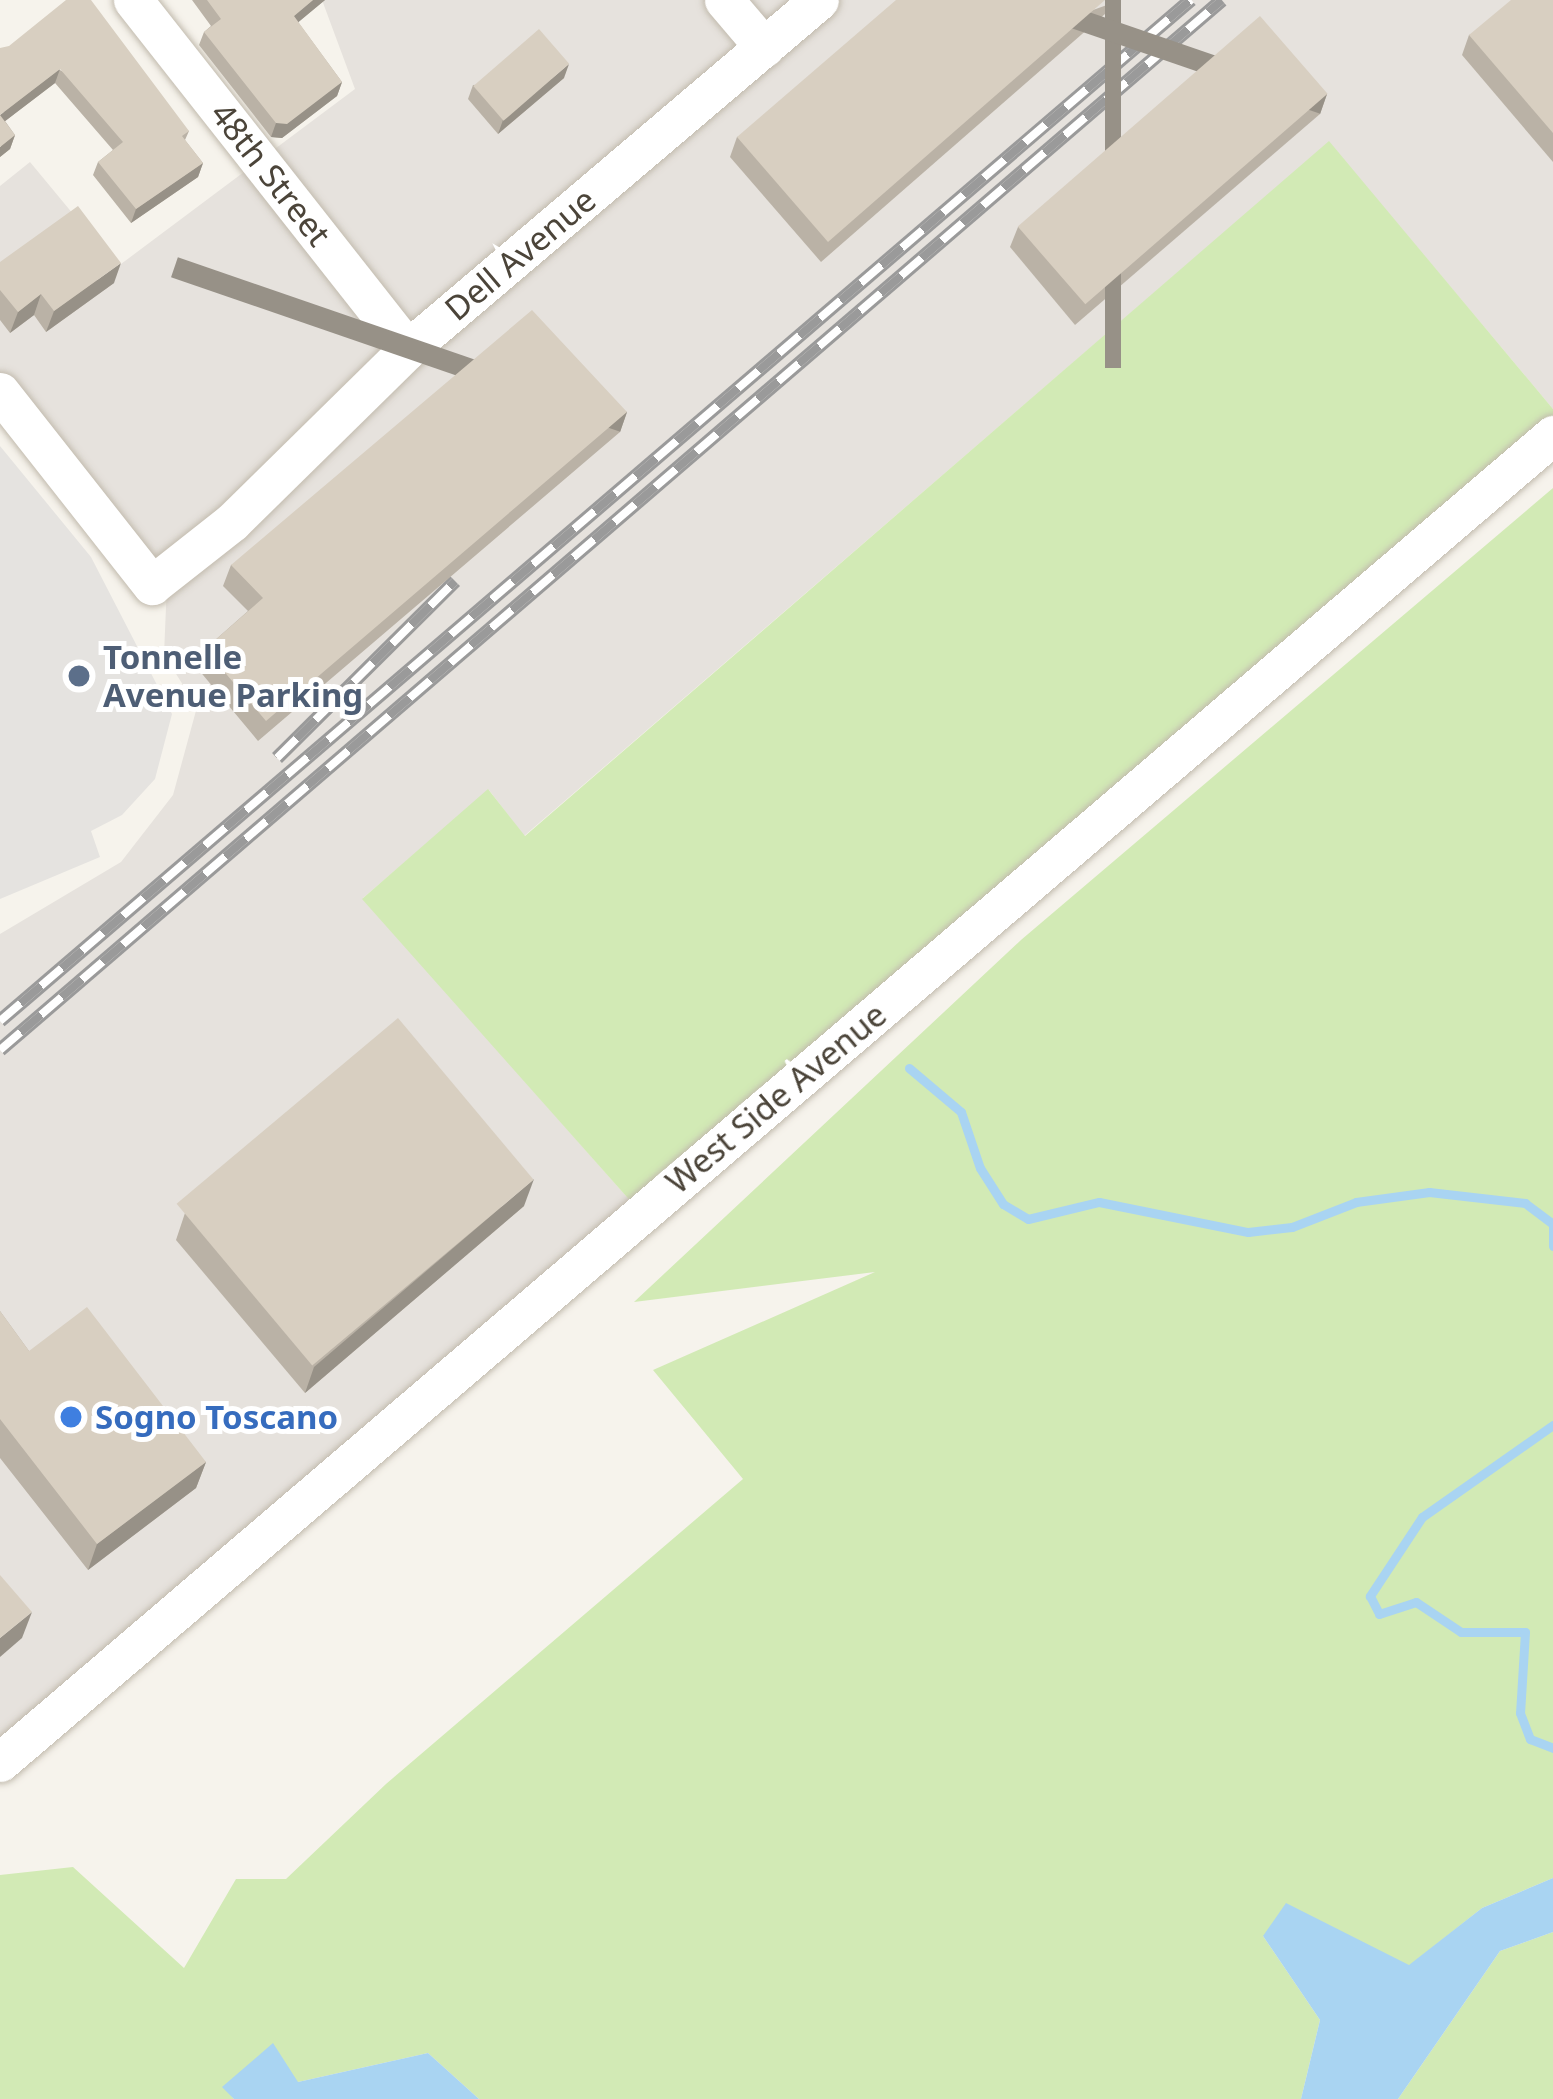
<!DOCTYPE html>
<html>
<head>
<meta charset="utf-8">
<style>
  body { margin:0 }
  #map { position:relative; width:1553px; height:2099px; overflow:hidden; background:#f6f3ec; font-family:"Noto Sans",sans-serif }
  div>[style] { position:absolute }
  .industrial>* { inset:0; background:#e6e2dd }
  .green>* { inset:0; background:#d2eab5 }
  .parking>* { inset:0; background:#e5e3e0 }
  .water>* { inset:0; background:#a9d4f2 }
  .stream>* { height:9px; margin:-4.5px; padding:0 4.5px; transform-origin:4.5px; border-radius:4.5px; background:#a9d4f2 }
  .roads { filter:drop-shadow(0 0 3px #c2bbae) drop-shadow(0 0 3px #c2bbae) }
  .minor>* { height:39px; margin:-19.5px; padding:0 19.5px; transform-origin:19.5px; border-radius:19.5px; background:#fff }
  .rail>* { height:14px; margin-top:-7px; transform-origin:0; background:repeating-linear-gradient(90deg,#fff 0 27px,#9a9a9a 0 54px); box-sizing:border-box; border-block:3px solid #9a9a9a }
  .wall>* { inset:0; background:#bab2a6 }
  .shaded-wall>* { inset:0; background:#979187; transform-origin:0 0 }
  .building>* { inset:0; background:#d8cfc1; transform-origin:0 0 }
  .dots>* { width:33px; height:33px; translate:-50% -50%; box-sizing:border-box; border:6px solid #fff; border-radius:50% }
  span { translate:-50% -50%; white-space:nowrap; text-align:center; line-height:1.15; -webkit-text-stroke:10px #fff; paint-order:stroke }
  .street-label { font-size:33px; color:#4b4439 }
  .service-label { font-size:33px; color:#4e5e75; font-weight:700 }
  .left { translate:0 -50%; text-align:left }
  .shop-label { font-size:33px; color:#366cbe; font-weight:700 }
</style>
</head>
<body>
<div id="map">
  <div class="industrial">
    <i style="clip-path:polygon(322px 0,1553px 0,1553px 409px,1329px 142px,524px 836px,489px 790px,363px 898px,642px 1214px,0 1762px,0 934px,121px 862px,173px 795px,197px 707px,164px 655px,167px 583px,0 375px,0 186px,30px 162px,117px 267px,355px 89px)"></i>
  </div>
  <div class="green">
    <i style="clip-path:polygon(1329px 141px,1553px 409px,1553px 434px,642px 1214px,362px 899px,488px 789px,525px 836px)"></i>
    <i style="clip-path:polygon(1553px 488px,1553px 1878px,1482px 1908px,1409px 1966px,1263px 1936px,1320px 2020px,1301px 2099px,479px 2099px,428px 2053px,298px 2082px,223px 2086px,234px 2099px,0 2099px,0 1875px,73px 1867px,184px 1968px,236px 1879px,286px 1879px,386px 1784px,743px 1479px,653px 1370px,875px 1272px,634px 1302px,1021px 940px)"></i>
    <i style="clip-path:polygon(1553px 1932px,1553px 2099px,1398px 2099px,1500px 1951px)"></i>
  </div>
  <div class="parking">
    <i style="clip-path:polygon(0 446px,91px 557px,172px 714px,155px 779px,122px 815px,91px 831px,100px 857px,0 899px)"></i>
  </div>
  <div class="water">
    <i style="clip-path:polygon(1553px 1878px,1553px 1932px,1500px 1951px,1398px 2099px,1301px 2099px,1320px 2020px,1263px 1936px,1286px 1903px,1409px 1965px,1482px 1908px)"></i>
    <i style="clip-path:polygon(273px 2043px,298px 2082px,428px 2053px,479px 2099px,234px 2099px,222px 2087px)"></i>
  </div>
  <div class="stream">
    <i style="left:909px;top:1068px;width:68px;rotate:40.2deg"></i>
    <i style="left:961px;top:1112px;width:59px;rotate:71.3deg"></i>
    <i style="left:980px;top:1168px;width:43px;rotate:57.4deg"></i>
    <i style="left:1003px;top:1204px;width:29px;rotate:31deg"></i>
    <i style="left:1028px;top:1219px;width:73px;rotate:-13.5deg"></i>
    <i style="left:1099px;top:1202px;width:152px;rotate:11.4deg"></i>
    <i style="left:1248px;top:1232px;width:44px;rotate:-6.5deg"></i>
    <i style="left:1292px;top:1227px;width:69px;rotate:-21.3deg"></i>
    <i style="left:1356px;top:1202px;width:74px;rotate:-7.8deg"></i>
    <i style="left:1429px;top:1192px;width:97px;rotate:6.5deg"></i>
    <i style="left:1525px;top:1203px;width:35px;rotate:37deg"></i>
    <i style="left:1553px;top:1226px;width:20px;rotate:90deg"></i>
    <i style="left:1553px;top:1425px;width:160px;rotate:144.9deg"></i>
    <i style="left:1422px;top:1517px;width:95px;rotate:123.4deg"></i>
    <i style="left:1370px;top:1596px;width:20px;rotate:63deg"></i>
    <i style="left:1379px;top:1614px;width:39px;rotate:-18deg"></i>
    <i style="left:1416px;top:1602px;width:54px;rotate:33.7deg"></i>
    <i style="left:1461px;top:1632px;width:64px"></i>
    <i style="left:1525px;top:1632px;width:81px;rotate:93.5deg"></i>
    <i style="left:1520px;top:1713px;width:28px;rotate:69deg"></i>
    <i style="left:1530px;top:1739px;width:25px;rotate:21deg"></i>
  </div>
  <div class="roads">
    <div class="minor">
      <i style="left:133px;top:0;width:444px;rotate:51.8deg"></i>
      <i style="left:724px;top:0;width:62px;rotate:49.6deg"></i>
      <i style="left:0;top:392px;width:246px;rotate:51.8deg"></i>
      <i style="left:152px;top:585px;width:102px;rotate:-38.2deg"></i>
      <i style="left:232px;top:522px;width:247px;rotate:-44.5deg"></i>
      <i style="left:408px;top:349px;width:539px;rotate:-40.34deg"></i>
      <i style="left:0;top:1762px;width:2043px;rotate:-40.51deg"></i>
    </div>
  </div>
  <div class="rail">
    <i style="left:277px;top:758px;width:251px;rotate:-44.8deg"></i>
    <i style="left:0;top:1021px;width:1569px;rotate:-40.61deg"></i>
    <i style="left:0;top:1050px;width:1611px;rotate:-40.67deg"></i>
  </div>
  <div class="wall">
    <i style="clip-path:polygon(192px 0,325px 0,298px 22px,342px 82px,337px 96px,282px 138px,271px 137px,199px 45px,204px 32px,211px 26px)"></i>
    <i style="clip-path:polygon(1121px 0,821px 262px,730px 157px,737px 137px)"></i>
    <i style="clip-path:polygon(1553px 0,1553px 162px,1462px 55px,1469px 35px)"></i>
    <i style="clip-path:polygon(9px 46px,189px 131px,185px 140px,203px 163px,198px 177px,131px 223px,93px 175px,98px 162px,113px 150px,55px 83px,5px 121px,15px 135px,10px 149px,0 157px)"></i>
    <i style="clip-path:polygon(564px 78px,498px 134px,468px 99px,473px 85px)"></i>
    <i style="clip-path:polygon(1327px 94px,1320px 114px,1075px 325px,1010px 247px,1018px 227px)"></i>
    <i style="clip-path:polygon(0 262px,114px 283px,46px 332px,34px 315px,10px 333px,0 320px)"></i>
    <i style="clip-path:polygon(627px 412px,620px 432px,258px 741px,198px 669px,205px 649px,248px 611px,223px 586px,231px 565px)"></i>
    <i style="clip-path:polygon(524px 1206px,305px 1393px,176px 1240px,185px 1213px)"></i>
    <i style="clip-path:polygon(0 1311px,29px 1351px,206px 1462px,196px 1488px,88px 1570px,0 1458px)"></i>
  </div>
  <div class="shaded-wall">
    <i style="clip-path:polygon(313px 0,325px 0,289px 30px,294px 16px)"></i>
    <i style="left:1105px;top:0;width:16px;height:368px"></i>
    <i style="clip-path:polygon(569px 64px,564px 78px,498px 134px,503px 120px)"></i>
    <i style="clip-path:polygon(60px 69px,55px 83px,0 125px,0 115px)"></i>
    <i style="clip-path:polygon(342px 82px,337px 96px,282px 138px,271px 137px,276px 123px)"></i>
    <i style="left:1327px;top:94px;width:21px;height:322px;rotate:109deg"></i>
    <i style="clip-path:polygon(15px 135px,10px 149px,0 157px,0 147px)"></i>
    <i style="clip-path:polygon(203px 163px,198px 177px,131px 223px,136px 209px)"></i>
    <i style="clip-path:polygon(121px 263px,114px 283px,46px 332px,54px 311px)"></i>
    <i style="clip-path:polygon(41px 294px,34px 315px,10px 333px,18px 312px)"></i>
    <i style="left:627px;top:412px;width:21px;height:475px;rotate:109deg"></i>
    <i style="clip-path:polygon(534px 1179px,524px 1206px,305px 1393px,314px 1367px)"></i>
    <i style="clip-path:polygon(206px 1462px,196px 1488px,88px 1570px,97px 1544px)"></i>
    <i style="clip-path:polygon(32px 1612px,22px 1638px,0 1657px,0 1638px)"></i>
  </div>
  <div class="building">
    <i style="clip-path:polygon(66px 0,91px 0,189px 131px,182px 136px,203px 163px,136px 209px,98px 162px,123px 142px,60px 69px,0 115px,0 48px,9px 46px)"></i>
    <i style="clip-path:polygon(207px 0,313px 0,294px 16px,342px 82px,287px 124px,276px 123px,204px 32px,221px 19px)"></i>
    <i style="clip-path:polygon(896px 0,1105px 0,828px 242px,737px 137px)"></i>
    <i style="clip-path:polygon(1511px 0,1553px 0,1553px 133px,1469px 35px)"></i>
    <i style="left:1260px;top:16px;width:103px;height:321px;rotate:49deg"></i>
    <i style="left:539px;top:29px;width:46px;height:87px;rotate:49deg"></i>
    <i style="clip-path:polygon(0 115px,15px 135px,0 147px)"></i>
    <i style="clip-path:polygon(78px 206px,121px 263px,54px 311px,41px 294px,18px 312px,0 290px,0 262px)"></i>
    <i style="clip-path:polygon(532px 310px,627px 412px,266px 721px,205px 649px,263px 598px,231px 565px)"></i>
    <i style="left:398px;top:1018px;width:211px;height:289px;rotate:50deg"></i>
    <i style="clip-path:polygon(87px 1307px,206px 1462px,97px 1544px,0 1419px,0 1311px,29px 1351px)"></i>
    <i style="clip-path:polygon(0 1575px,32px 1612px,0 1638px)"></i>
  </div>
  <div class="dots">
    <i style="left:79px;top:676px;background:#5c6f8a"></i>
    <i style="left:71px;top:1417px;background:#3f7fe0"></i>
  </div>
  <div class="street-label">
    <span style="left:271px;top:174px;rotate:52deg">48th Street</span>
    <span style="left:520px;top:254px;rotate:-40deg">Dell Avenue</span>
    <span style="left:776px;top:1098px;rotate:-40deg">West Side Avenue</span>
  </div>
  <div class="service-label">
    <span class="left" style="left:103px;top:676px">Tonnelle<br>Avenue Parking</span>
  </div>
  <div class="shop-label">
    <span class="left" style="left:95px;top:1417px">Sogno Toscano</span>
  </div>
</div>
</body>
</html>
